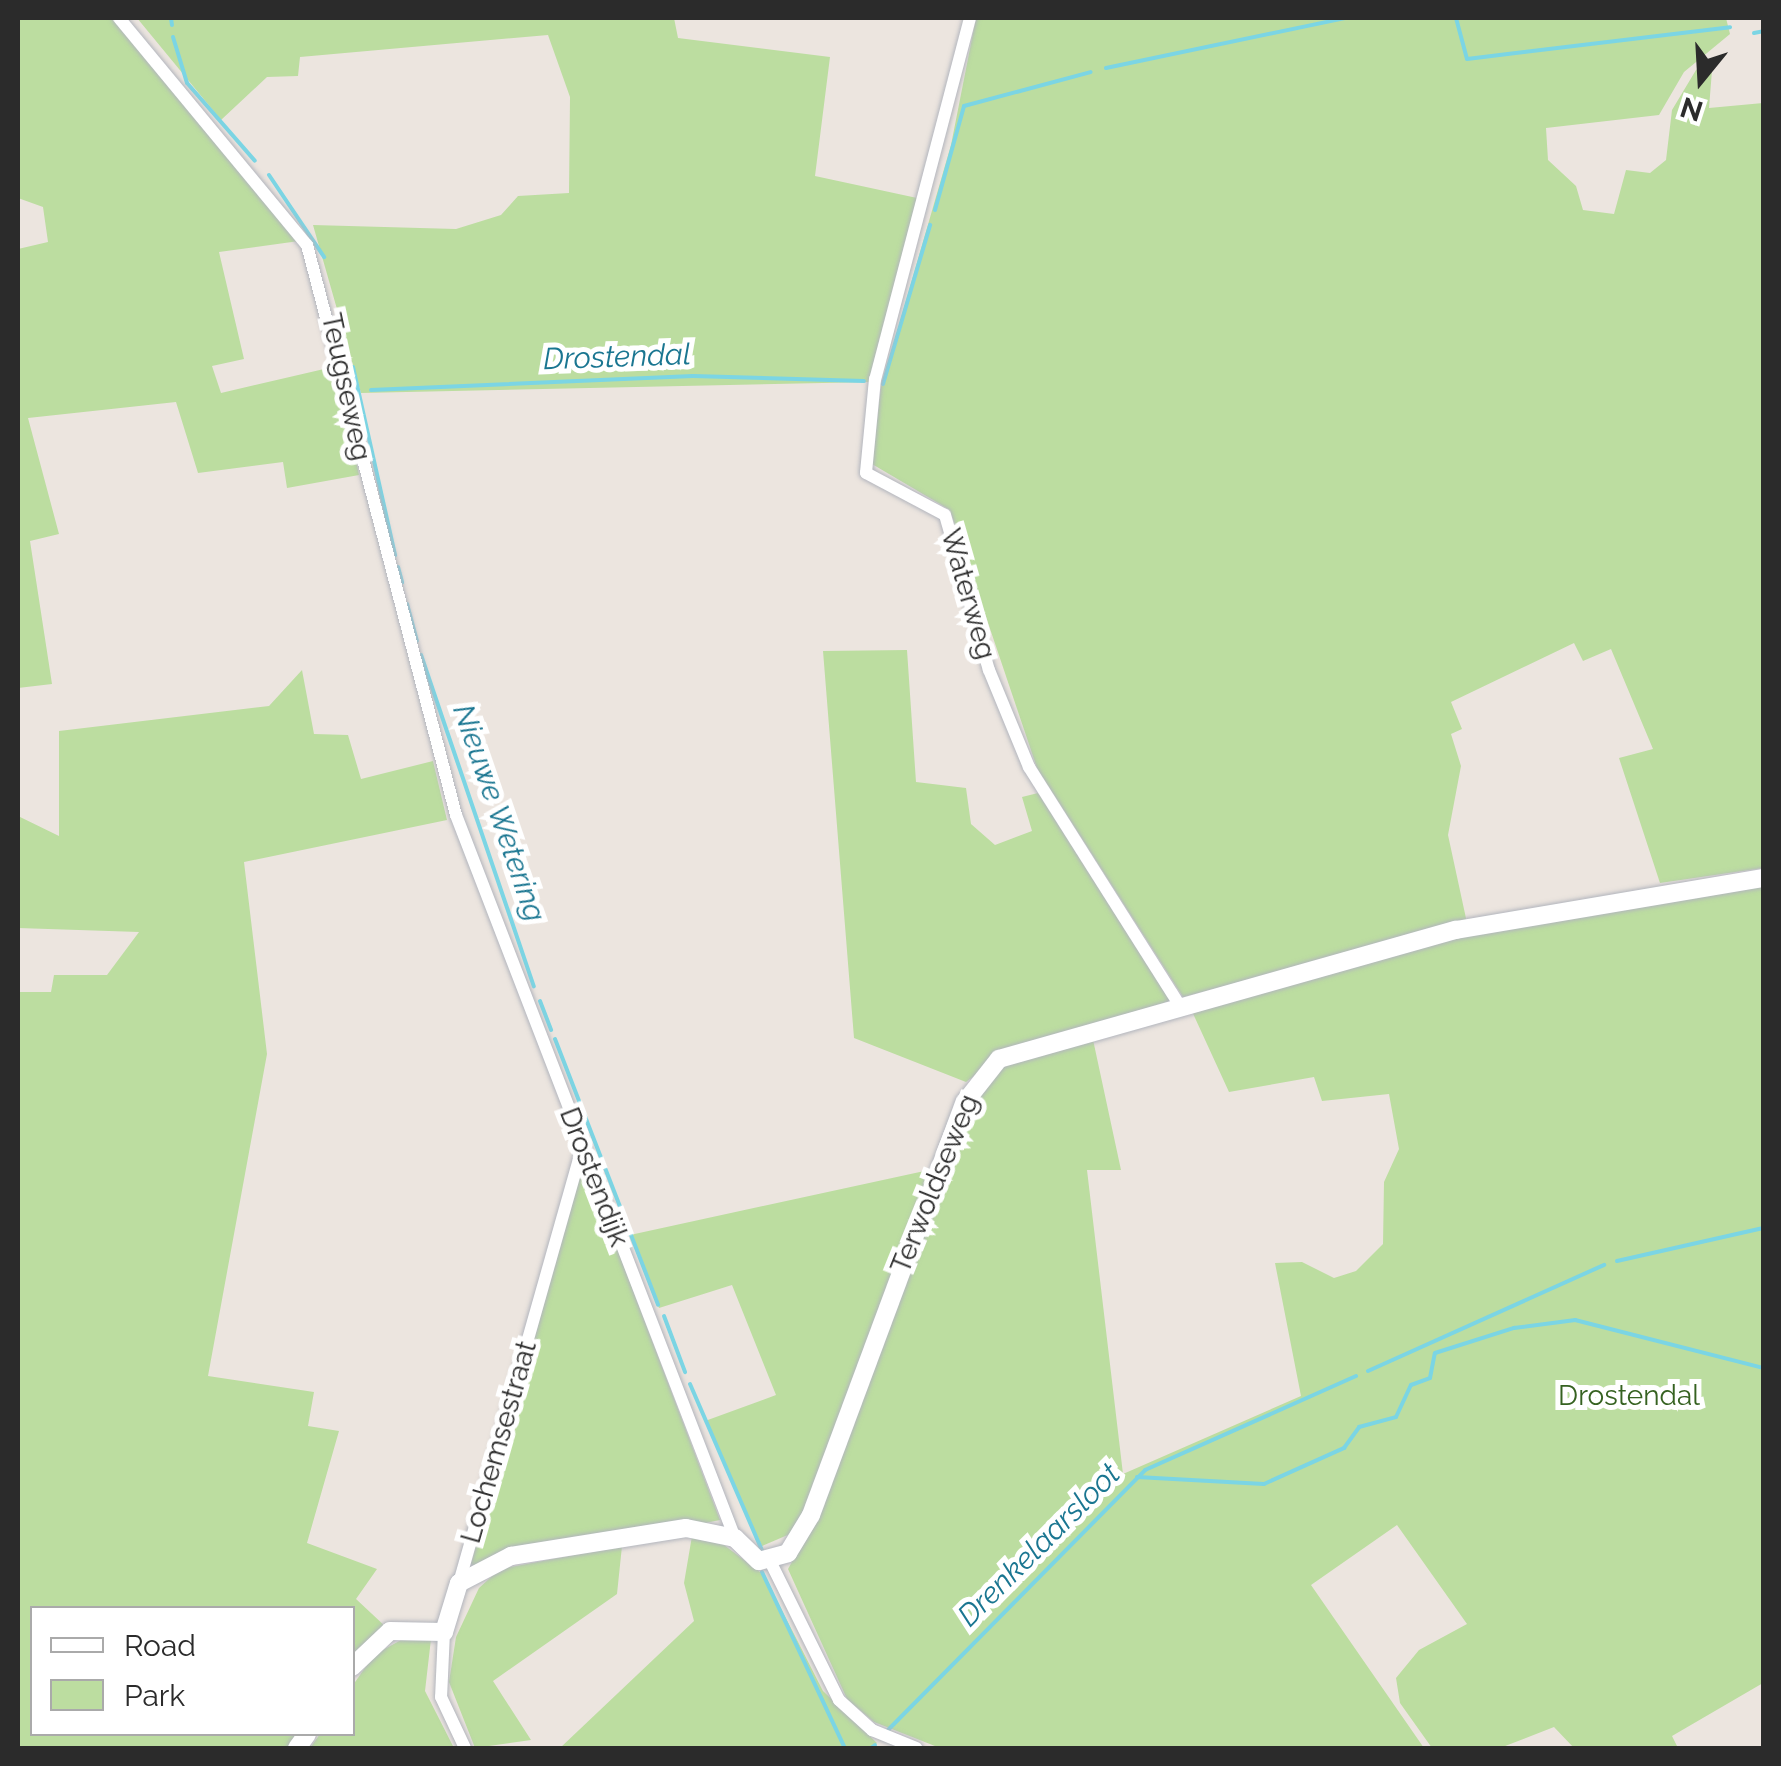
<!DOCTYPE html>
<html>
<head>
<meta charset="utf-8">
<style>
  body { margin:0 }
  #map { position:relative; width:1781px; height:1766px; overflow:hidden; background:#ece5df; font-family:Raleway,sans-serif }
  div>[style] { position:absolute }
  .green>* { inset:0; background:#bcdda0 }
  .stream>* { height:4px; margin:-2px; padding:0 2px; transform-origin:2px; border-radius:2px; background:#7bd5e4 }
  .roads { filter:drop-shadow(0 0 2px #b2b5bd) drop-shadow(0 0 2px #b2b5bd) }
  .street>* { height:12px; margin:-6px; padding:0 6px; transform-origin:6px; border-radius:6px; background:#fff }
  .secondary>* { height:18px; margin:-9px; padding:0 9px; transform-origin:9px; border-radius:9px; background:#fff }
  span { translate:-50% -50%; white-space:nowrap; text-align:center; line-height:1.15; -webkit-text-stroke:10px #fff; paint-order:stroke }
  .street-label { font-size:28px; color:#2b2b2b }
  .park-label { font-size:28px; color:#366221 }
  .water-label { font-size:30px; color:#1a7691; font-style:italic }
  .frame { position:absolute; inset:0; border:20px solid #2b2b2b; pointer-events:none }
  .legend { position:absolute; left:30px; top:1606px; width:325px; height:130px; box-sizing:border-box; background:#fff; border:2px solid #aaa; margin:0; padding:12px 18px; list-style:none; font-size:30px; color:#2b2b2b }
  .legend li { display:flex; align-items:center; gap:20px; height:50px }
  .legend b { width:50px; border:2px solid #aaa }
  .north { position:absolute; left:1651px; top:30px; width:100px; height:100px; -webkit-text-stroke:8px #fff; paint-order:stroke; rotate:198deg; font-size:28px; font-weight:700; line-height:40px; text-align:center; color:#2b2b2b }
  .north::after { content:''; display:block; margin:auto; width:35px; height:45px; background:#2b2b2b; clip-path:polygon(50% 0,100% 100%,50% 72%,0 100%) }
</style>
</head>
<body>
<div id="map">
  <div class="green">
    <i style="clip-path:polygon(18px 18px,116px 18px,299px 241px,219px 252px,244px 359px,212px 366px,221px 393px,337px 366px,359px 475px,287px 488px,283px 462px,198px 473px,176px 402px,28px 418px,59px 534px,30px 541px,52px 684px,18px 688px,18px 249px,48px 242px,43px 207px,18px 198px)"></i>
    <i style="clip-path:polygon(137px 18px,674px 18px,678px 38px,830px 57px,815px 176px,917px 198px,871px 382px,361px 393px,313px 225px,456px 229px,501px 215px,518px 196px,569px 193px,570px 97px,548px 35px,300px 57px,298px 76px,267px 77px,221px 120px)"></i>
    <i style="clip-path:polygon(976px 18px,1726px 18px,1730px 34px,1684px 72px,1659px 115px,1546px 128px,1548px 160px,1576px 186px,1583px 210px,1614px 214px,1626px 170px,1650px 173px,1666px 160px,1672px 110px,1696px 70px,1713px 58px,1709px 108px,1763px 103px,1763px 868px,1660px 883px,1619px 758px,1653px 749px,1611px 649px,1583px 661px,1574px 643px,1451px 702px,1462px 729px,1451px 734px,1461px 766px,1448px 835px,1467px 923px,1183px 997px,1037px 768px,950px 510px,872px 464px,881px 387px,951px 145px)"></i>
    <i style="clip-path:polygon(907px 650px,916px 782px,966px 788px,971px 824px,995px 845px,1032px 831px,1022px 797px,1038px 793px,1170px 1001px,1010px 1049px,966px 1082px,854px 1038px,823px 651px)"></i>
    <i style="clip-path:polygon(302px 670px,314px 734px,348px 735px,361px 779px,433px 761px,447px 820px,244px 862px,267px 1054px,208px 1376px,314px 1392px,308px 1426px,339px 1431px,307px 1543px,377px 1569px,356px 1599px,387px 1628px,353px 1657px,352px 1608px,32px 1608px,32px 1734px,300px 1734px,290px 1748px,18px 1748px,18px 992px,51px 992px,54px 975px,107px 975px,139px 932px,18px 928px,18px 816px,59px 836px,59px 731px,269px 706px)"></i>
    <i style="clip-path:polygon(1763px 887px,1763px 1683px,1672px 1736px,1678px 1748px,1574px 1748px,1554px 1727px,1500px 1748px,1432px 1748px,1400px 1703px,1396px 1678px,1419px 1650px,1467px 1624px,1397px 1525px,1311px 1585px,1424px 1748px,940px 1748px,874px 1722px,847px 1699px,788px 1569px,821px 1510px,969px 1108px,999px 1066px,1092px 1035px,1121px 1170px,1087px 1170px,1123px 1474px,1301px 1396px,1275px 1263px,1302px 1262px,1334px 1278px,1356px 1271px,1383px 1244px,1384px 1182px,1399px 1149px,1389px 1094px,1322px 1101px,1314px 1077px,1229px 1092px,1190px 1007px,1366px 957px,1655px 898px)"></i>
    <i style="clip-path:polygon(584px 1161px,720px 1520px,478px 1568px,471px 1564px)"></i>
    <i style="clip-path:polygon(929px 1170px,809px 1502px,790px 1534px,762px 1546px,705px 1421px,776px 1395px,732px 1285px,659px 1308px,630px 1235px)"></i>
    <i style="clip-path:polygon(692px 1536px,720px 1542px,764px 1575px,823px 1691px,877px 1743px,871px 1748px,560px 1748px,694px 1621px,684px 1583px)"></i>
    <i style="clip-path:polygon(622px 1546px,617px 1594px,493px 1681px,531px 1740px,475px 1748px,449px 1682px,456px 1637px,479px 1588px,500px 1569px)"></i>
    <i style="clip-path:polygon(431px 1639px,425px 1691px,454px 1748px,310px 1748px,320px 1734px,352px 1734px,353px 1685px,374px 1655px,401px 1640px)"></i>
  </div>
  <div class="stream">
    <i style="left:171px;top:18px;width:7px;rotate:82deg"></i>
    <i style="left:1456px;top:18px;width:42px;rotate:75deg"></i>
    <i style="left:1467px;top:59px;width:265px;rotate:-6.9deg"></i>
    <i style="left:1754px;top:33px;width:10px;rotate:-11deg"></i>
    <i style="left:173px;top:37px;width:48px;rotate:73.1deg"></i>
    <i style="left:187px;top:83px;width:103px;rotate:48.9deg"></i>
    <i style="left:1106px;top:68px;width:244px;rotate:-11.8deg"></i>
    <i style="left:269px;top:175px;width:99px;rotate:56.1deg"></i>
    <i style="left:935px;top:210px;width:108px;rotate:-74.4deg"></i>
    <i style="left:964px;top:106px;width:131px;rotate:-15deg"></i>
    <i style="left:353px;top:367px;width:193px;rotate:77.4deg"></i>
    <i style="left:883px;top:384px;width:166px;rotate:-73.5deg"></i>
    <i style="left:371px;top:390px;width:322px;rotate:-2.5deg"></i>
    <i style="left:693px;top:376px;width:171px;rotate:1.7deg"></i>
    <i style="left:398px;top:567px;width:16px;rotate:75deg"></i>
    <i style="left:407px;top:604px;width:38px;rotate:75deg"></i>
    <i style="left:421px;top:655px;width:350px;rotate:71.2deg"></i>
    <i style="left:540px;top:1001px;width:31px;rotate:69deg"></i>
    <i style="left:555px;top:1039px;width:285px;rotate:68.8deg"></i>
    <i style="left:1617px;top:1261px;width:151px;rotate:-12.7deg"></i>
    <i style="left:664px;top:1316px;width:60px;rotate:69.4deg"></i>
    <i style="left:1368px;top:1371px;width:259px;rotate:-24.2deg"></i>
    <i style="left:690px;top:1384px;width:181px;rotate:66.6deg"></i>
    <i style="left:1137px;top:1477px;width:127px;rotate:3.2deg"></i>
    <i style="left:1264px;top:1484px;width:88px;rotate:-24.2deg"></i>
    <i style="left:1344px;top:1448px;width:26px;rotate:-54deg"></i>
    <i style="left:1359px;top:1427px;width:38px;rotate:-15deg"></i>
    <i style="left:1396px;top:1417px;width:35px;rotate:-65deg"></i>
    <i style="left:1411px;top:1385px;width:20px;rotate:-20deg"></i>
    <i style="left:1430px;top:1378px;width:25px;rotate:-79deg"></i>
    <i style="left:1435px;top:1353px;width:83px;rotate:-17.6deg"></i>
    <i style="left:1514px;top:1328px;width:62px;rotate:-7.5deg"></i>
    <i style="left:1575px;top:1320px;width:195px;rotate:14.3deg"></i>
    <i style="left:762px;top:1572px;width:195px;rotate:64.8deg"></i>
    <i style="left:887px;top:1731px;width:367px;rotate:-45.3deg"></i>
    <i style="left:1145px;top:1470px;width:231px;rotate:-24deg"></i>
    <i style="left:871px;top:1748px;width:5px;rotate:-37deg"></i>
  </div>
  <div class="roads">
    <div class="street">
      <i style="left:119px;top:18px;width:295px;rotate:50.4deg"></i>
      <i style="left:307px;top:245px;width:589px;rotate:75.35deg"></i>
      <i style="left:456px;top:815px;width:775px;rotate:68.9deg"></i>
      <i style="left:970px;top:18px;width:373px;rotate:104.7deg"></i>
      <i style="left:875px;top:379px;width:94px;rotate:95.5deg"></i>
      <i style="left:866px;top:473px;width:89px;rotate:28deg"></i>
      <i style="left:945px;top:515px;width:161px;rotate:74.2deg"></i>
      <i style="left:989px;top:670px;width:105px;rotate:67.6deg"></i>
      <i style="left:1029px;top:767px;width:283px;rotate:57.7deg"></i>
      <i style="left:771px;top:1563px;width:153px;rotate:63.6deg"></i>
      <i style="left:839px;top:1700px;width:45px;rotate:42.3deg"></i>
      <i style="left:872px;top:1730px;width:48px;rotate:22.2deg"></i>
      <i style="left:459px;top:1583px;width:452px;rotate:-74.2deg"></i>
      <i style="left:444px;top:1632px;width:65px;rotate:92.6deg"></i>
      <i style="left:441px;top:1697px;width:56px;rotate:64.8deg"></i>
    </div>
    <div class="secondary">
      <i style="left:352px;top:1667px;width:52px;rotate:-43.5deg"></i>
      <i style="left:390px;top:1631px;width:54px;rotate:1.1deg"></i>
      <i style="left:444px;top:1632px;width:51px;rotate:-73deg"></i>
      <i style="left:459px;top:1583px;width:59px;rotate:-27.4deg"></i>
      <i style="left:511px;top:1556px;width:177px;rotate:-9.1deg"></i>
      <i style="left:686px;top:1528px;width:50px;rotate:11.5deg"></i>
      <i style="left:735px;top:1538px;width:33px;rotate:44deg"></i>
      <i style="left:759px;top:1561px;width:30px;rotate:-15deg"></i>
      <i style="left:788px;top:1553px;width:44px;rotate:-58.8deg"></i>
      <i style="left:811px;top:1515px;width:441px;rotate:-69.6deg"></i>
      <i style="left:965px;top:1102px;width:55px;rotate:-51.7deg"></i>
      <i style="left:999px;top:1059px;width:475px;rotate:-15.8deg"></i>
      <i style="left:1456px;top:930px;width:312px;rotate:-9.6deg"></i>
      <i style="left:297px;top:1748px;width:17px;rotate:-54deg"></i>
    </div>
  </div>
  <div class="street-label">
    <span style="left:346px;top:387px;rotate:78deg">Teugseweg</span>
    <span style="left:968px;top:594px;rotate:74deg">Waterweg</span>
    <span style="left:594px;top:1177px;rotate:69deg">Drostendijk</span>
    <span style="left:935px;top:1184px;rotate:-68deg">Terwoldseweg</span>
    <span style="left:499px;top:1442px;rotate:-74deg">Lochemsestraat</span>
  </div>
  <div class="park-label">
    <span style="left:1629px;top:1396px">Drostendal</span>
  </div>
  <div class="water-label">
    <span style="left:617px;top:357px;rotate:-2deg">Drostendal</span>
    <span style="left:499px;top:813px;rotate:71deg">Nieuwe Wetering</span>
    <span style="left:1039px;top:1545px;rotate:-45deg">Drenkelaarsloot</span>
  </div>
  <div class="frame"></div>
  <ul class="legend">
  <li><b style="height:12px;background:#fff"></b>Road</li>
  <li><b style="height:28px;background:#bcdda0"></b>Park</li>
  </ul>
  <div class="north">N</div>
</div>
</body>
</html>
